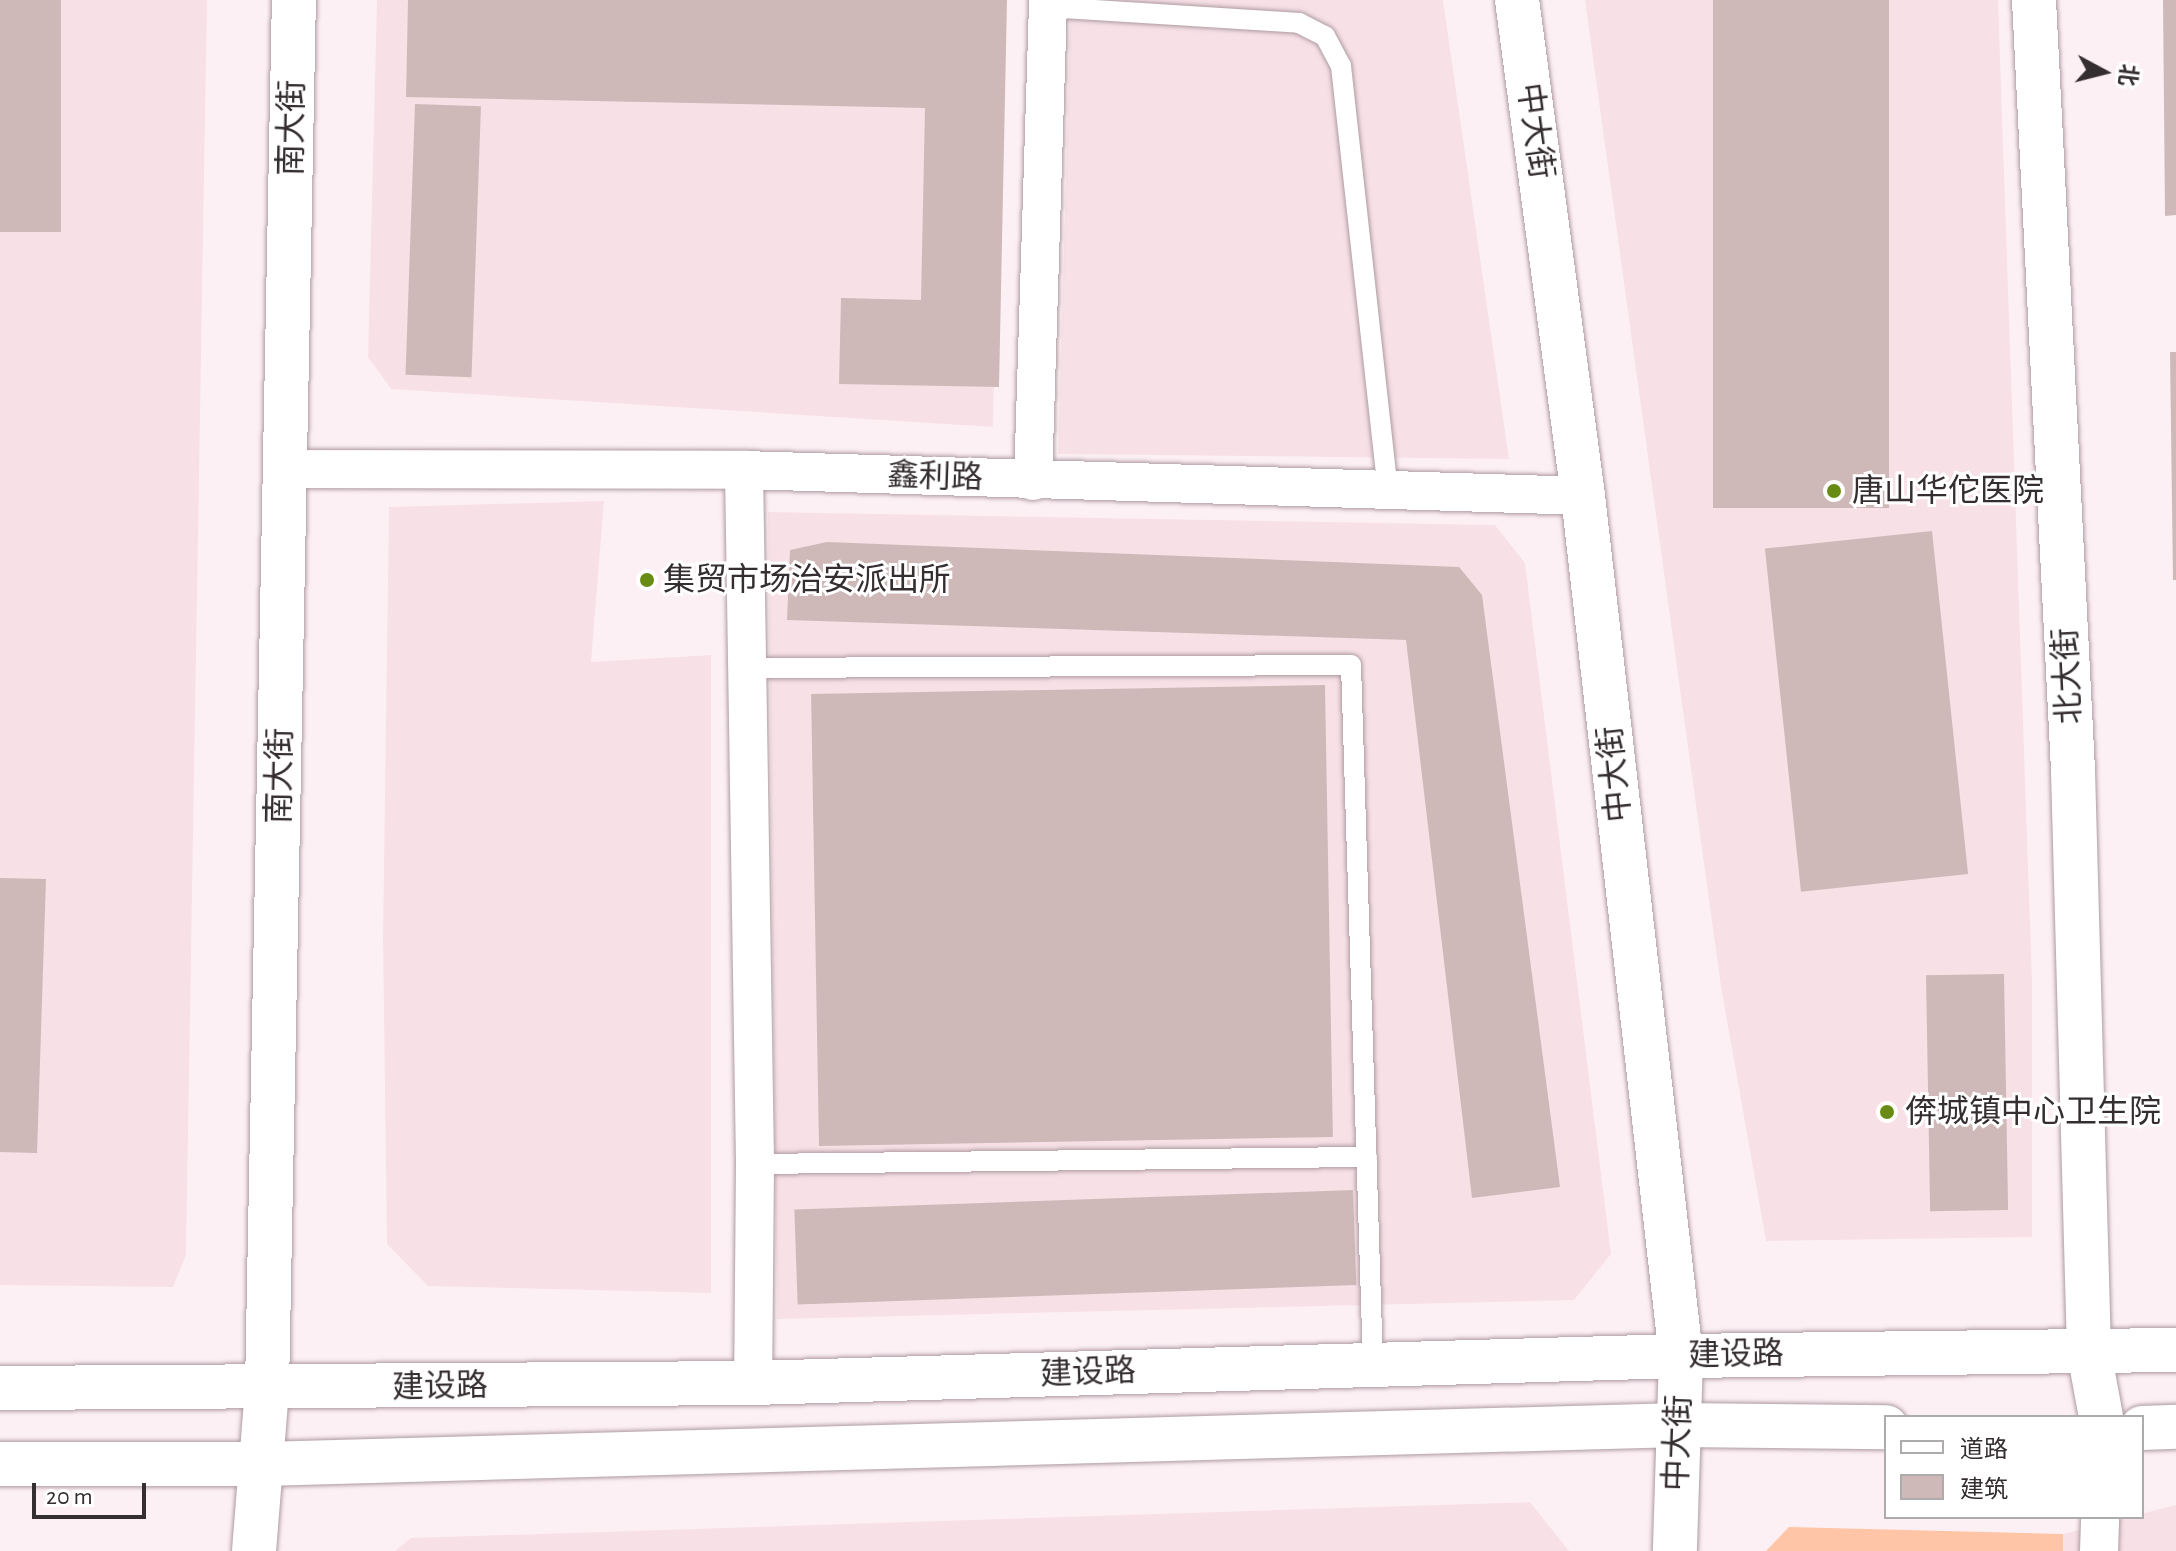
<!DOCTYPE html>
<html>
<head>
<meta charset="utf-8">
<style>
  body { margin:0 }
  #map { position:relative; width:2176px; height:1551px; overflow:hidden; background:#fdf0f4; font-family:"Alegreya Sans","Noto Sans SC",sans-serif }
  div>[style] { position:absolute }
  .built>* { inset:0; background:#f7e1e7 }
  .green>* { inset:0; background:#ffc5a6 }
  .building>* { inset:0; background:#ceb9b8; transform-origin:0 0 }
  .roads { filter:drop-shadow(0 0 2px #ae9ba1) drop-shadow(0 0 2px #ae9ba1) }
  .lane>* { height:20px; margin:-10px; padding:0 10px; transform-origin:10px; border-radius:10px; background:#fff }
  .street>* { height:38px; margin:-19px; padding:0 19px; transform-origin:19px; border-radius:19px; background:#fff }
  .secondary>* { height:44px; margin:-22px; padding:0 22px; transform-origin:22px; border-radius:22px; background:#fff }
  .primary>* { height:44px; margin:-22px; padding:0 22px; transform-origin:22px; border-radius:22px; background:#fff }
  .dots>* { width:22px; height:22px; translate:-50% -50%; box-sizing:border-box; border:4px solid #fff; border-radius:50% }
  span { translate:-50% -50%; white-space:nowrap; text-align:center; line-height:1.15; -webkit-text-stroke:6px #fff; paint-order:stroke }
  .street-label { font-size:32px; color:#352e30 }
  .poi-label { font-size:32px; color:#352e30 }
  .left { translate:0 -50%; text-align:left }
  .legend { position:absolute; left:1884px; top:1415px; width:260px; height:104px; box-sizing:border-box; background:#fff; border:2px solid #aeabac; margin:0; padding:10px 14px; list-style:none; font-size:24px; color:#352e30 }
  .legend li { display:flex; align-items:center; gap:16px; height:40px }
  .legend b { width:40px; border:2px solid #aeabac }
  .north { position:absolute; left:2064px; top:32px; width:80px; height:80px; -webkit-text-stroke:6px #fff; paint-order:stroke; rotate:97deg; font-size:22px; font-weight:700; line-height:32px; text-align:center; color:#352e30 }
  .north::after { content:''; display:block; margin:auto; width:28px; height:36px; background:#352e30; clip-path:polygon(50% 0,100% 100%,50% 72%,0 100%) }
  .scale { position:absolute; left:32px; top:1483px; width:114px; height:36px; box-sizing:border-box; border:4px solid #352e30; border-top:0; padding-left:10px; font-size:24px; line-height:28px; white-space:nowrap; color:#352e30; -webkit-text-stroke:6px #fff; paint-order:stroke }
</style>
</head>
<body>
<div id="map">
  <div class="built">
    <i style="clip-path:polygon(0 0,207px 0,186px 1255px,173px 1287px,0 1285px)"></i>
    <i style="clip-path:polygon(377px 0,1000px 0,993px 427px,391px 389px,368px 357px)"></i>
    <i style="clip-path:polygon(1071px 0,1443px 0,1509px 459px,1058px 454px)"></i>
    <i style="clip-path:polygon(1585px 0,1998px 0,2032px 981px,2032px 1237px,1766px 1241px,1721px 987px)"></i>
    <i style="clip-path:polygon(604px 501px,591px 662px,711px 655px,711px 1293px,428px 1286px,387px 1244px,383px 937px,389px 507px)"></i>
    <i style="clip-path:polygon(768px 512px,1495px 525px,1525px 563px,1611px 1254px,1574px 1300px,777px 1319px)"></i>
    <i style="clip-path:polygon(1530px 1502px,1569px 1551px,395px 1551px,411px 1538px)"></i>
    <i style="clip-path:polygon(2176px 1505px,2176px 1551px,2063px 1551px,2063px 1534px)"></i>
  </div>
  <div class="green">
    <i style="clip-path:polygon(1789px 1527px,2063px 1534px,2063px 1551px,1766px 1551px)"></i>
  </div>
  <div class="building">
    <i style="left:0;top:0;width:61px;height:232px"></i>
    <i style="clip-path:polygon(408px 0,1007px 0,999px 387px,839px 384px,841px 298px,921px 300px,925px 108px,406px 97px)"></i>
    <i style="left:1713px;top:0;width:176px;height:508px"></i>
    <i style="clip-path:polygon(2163px 0,2176px 0,2176px 215px,2165px 216px)"></i>
    <i style="left:415px;top:104px;width:66px;height:271px;rotate:2deg"></i>
    <i style="clip-path:polygon(2170px 352px,2176px 352px,2176px 580px,2173px 580px)"></i>
    <i style="left:1932px;top:531px;width:345px;height:168px;rotate:84deg"></i>
    <i style="clip-path:polygon(827px 542px,1459px 567px,1482px 595px,1560px 1187px,1472px 1198px,1406px 640px,787px 620px,790px 550px)"></i>
    <i style="left:1325px;top:685px;width:452px;height:514px;rotate:89deg"></i>
    <i style="clip-path:polygon(0 878px,46px 879px,37px 1153px,0 1152px)"></i>
    <i style="left:2004px;top:974px;width:236px;height:78px;rotate:89deg"></i>
    <i style="left:1353px;top:1190px;width:95px;height:559px;rotate:88deg"></i>
  </div>
  <div class="roads">
    <div class="lane">
      <i style="left:1047px;top:7px;width:253px;rotate:3.6deg"></i>
      <i style="left:1299px;top:23px;width:29px;rotate:27deg"></i>
      <i style="left:1325px;top:36px;width:34px;rotate:62deg"></i>
      <i style="left:1341px;top:66px;width:427px;rotate:83.7deg"></i>
      <i style="left:744px;top:668px;width:607px;rotate:-0.28deg"></i>
      <i style="left:1351px;top:665px;width:700px;rotate:88.2deg"></i>
      <i style="left:755px;top:1164px;width:612px;rotate:-0.66deg"></i>
    </div>
    <div class="street">
      <i style="left:286px;top:469px;width:458px;rotate:0.1deg"></i>
      <i style="left:744px;top:470px;width:839px;rotate:1.77deg"></i>
      <i style="left:744px;top:470px;width:694px;rotate:89.09deg"></i>
      <i style="left:755px;top:1164px;width:219px;rotate:90.5deg"></i>
      <i style="left:1033px;top:481px;width:481px;rotate:-88.2deg"></i>
      <i style="left:2099px;top:1551px;width:34px;rotate:-88deg"></i>
    </div>
    <div class="secondary">
      <i style="left:1517px;top:0;width:500px;rotate:82.42deg"></i>
      <i style="left:1583px;top:496px;width:866px;rotate:83.5deg"></i>
      <i style="left:1681px;top:1356px;width:195px;rotate:91.8deg"></i>
      <i style="left:2034px;top:0;width:772px;rotate:87.1deg"></i>
      <i style="left:2073px;top:771px;width:581px;rotate:88.42deg"></i>
      <i style="left:2089px;top:1352px;width:66px;rotate:79.5deg"></i>
      <i style="left:254px;top:1551px;width:164px;rotate:-85.4deg"></i>
      <i style="left:267px;top:1388px;width:1388px;rotate:-88.89deg"></i>
    </div>
    <div class="primary">
      <i style="left:0;top:1388px;width:753px;rotate:-0.38deg"></i>
      <i style="left:753px;top:1383px;width:928px;rotate:-1.67deg"></i>
      <i style="left:1681px;top:1356px;width:495px;rotate:-0.7deg"></i>
      <i style="left:2142px;top:1428px;width:34px;rotate:-2deg"></i>
      <i style="left:0;top:1464px;width:263px"></i>
      <i style="left:263px;top:1464px;width:1417px;rotate:-1.58deg"></i>
      <i style="left:1679px;top:1425px;width:207px;rotate:0.6deg"></i>
    </div>
  </div>
  <div class="dots">
    <i style="left:1834px;top:491px;background:#688c13"></i>
    <i style="left:647px;top:580px;background:#688c13"></i>
    <i style="left:1887px;top:1112px;background:#688c13"></i>
  </div>
  <div class="street-label">
    <span style="left:292px;top:128px;rotate:-89deg">南大街</span>
    <span style="left:1535px;top:131px;rotate:82deg">中大街</span>
    <span style="left:935px;top:477px;rotate:2deg">鑫利路</span>
    <span style="left:2068px;top:676px;rotate:-93deg">北大街</span>
    <span style="left:1615px;top:774px;rotate:-96deg">中大街</span>
    <span style="left:280px;top:776px;rotate:-89deg">南大街</span>
    <span style="left:1736px;top:1355px;rotate:-1deg">建设路</span>
    <span style="left:1088px;top:1373px;rotate:-2deg">建设路</span>
    <span style="left:440px;top:1387px;rotate:-1deg">建设路</span>
    <span style="left:1678px;top:1443px;rotate:-88deg">中大街</span>
  </div>
  <div class="poi-label">
    <span class="left" style="left:1852px;top:491px">唐山华佗医院</span>
    <span class="left" style="left:663px;top:580px">集贸市场治安派出所</span>
    <span class="left" style="left:1905px;top:1112px">倴城镇中心卫生院</span>
  </div>
  <ul class="legend">
  <li><b style="height:10px;background:#fff"></b>道路</li>
  <li><b style="height:22px;background:#ceb9b8"></b>建筑</li>
  </ul>
  <div class="north">北</div>
  <div class="scale">20 m</div>
</div>
</body>
</html>
